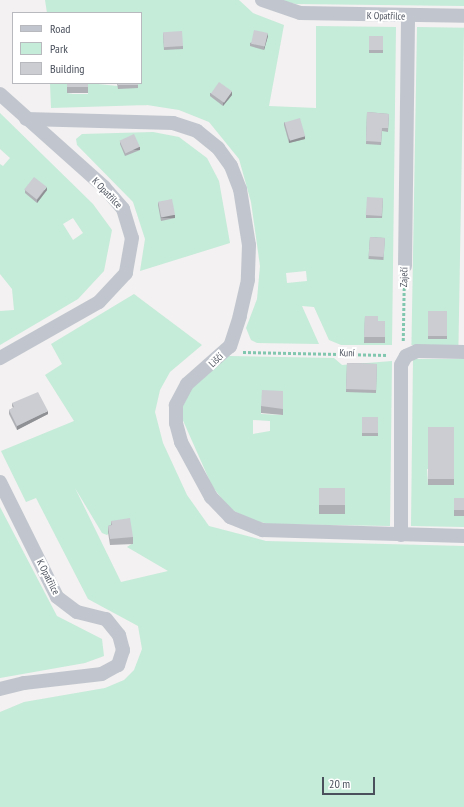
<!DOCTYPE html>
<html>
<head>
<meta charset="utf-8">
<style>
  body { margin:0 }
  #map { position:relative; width:464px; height:807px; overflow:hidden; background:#f3f1f1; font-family:"PT Sans Narrow",sans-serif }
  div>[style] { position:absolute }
  .green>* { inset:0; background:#c5ebd9; transform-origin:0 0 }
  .path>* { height:2.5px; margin-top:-1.25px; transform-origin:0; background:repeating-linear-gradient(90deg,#81c6ae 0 3px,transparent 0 5px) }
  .minor>* { height:14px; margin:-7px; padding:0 7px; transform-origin:7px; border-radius:7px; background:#c1c6ce }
  .wall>* { inset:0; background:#afb0b5; transform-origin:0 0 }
  .shaded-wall>* { inset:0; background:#8e9094; transform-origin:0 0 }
  .building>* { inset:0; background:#cbcdd3; transform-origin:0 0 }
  span { translate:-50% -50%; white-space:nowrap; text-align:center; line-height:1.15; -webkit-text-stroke:4px #fff; paint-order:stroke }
  .street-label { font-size:10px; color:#4b515c }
  .legend { position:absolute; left:12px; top:12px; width:130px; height:72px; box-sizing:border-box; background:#fff; border:1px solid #b7b9be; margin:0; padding:5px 7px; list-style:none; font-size:12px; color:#4b515c }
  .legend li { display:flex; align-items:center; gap:8px; height:20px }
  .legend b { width:20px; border:1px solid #b7b9be }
  .scale { position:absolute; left:322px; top:777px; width:53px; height:18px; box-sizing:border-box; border:2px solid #4b515c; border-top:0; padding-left:5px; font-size:12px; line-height:14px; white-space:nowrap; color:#4b515c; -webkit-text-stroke:3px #fff; paint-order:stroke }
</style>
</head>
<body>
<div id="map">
  <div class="green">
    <i style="clip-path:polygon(evenodd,45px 0,239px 0,253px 13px,284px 25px,269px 106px,316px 108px,316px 26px,396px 27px,392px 345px,341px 345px,329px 340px,314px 307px,302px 306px,319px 344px,257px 343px,251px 340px,246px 328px,257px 299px,260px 266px,251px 202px,239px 159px,209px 122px,179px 110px,147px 105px,51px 108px,50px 83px,67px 83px,67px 93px,73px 94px,88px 94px,88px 83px,138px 88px,138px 83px,141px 83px,141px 13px,47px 13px,45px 0,306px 271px,307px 281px,287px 283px,286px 273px,306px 271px)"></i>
    <i style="clip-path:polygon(277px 0,464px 0,464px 6px,296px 4px)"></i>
    <i style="left:417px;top:27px;width:47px;height:318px;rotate:1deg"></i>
    <i style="clip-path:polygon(evenodd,0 113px,93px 204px,112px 230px,104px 271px,78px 299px,0 345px,0 311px,14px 310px,12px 289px,0 274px,0 164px,3px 166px,10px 158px,0 149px,0 113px,73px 218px,83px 233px,73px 240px,63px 224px,73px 218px)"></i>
    <i style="clip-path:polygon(153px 132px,179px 137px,207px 158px,219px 181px,230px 243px,140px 271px,145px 239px,133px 202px,77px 145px,76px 139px,82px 134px)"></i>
    <i style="clip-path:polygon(evenodd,134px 294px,202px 345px,170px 372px,160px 390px,155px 412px,163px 443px,187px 495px,209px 526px,266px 541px,464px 546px,464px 807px,0 807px,0 712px,24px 702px,105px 688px,124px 680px,134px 670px,142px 649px,138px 626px,88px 599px,36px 498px,26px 502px,1px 451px,74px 421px,45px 375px,62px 364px,51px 344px,134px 294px,75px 488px,102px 533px,107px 535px,112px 531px,133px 543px,127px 547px,168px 571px,121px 582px,75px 488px)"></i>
    <i style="clip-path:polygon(evenodd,228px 356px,334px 358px,342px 365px,392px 361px,390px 526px,271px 524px,252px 521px,229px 508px,212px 486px,181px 416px,183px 402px,195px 384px,228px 356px,376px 367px,376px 392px,347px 392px,376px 367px,228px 356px,262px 396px,283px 415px,261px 414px,262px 396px,228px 356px,253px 420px,270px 421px,270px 431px,253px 434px,253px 420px)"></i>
    <i style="clip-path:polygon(evenodd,413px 359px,464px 359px,464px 527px,411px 526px,413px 359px,427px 469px,453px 469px,453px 485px,428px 485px,427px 469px)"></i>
    <i style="clip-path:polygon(0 507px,57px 616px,102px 639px,104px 656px,85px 663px,0 678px)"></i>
  </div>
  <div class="path">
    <i style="left:403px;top:341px;width:59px;rotate:-89deg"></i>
    <i style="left:243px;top:352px;width:145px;rotate:1.2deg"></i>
  </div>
  <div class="minor">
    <i style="left:262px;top:0;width:40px;rotate:18.9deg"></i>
    <i style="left:300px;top:13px;width:164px;rotate:1deg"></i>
    <i style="left:0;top:94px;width:140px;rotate:41.8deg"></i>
    <i style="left:104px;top:187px;width:29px;rotate:49deg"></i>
    <i style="left:123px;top:209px;width:30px;rotate:73deg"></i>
    <i style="left:132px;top:238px;width:36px;rotate:100deg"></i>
    <i style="left:126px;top:273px;width:40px;rotate:133deg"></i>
    <i style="left:99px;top:302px;width:114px;rotate:150.5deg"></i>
    <i style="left:26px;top:119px;width:147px;rotate:1.6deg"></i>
    <i style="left:173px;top:123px;width:25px;rotate:18deg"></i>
    <i style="left:197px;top:131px;width:27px;rotate:39deg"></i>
    <i style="left:218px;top:148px;width:22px;rotate:54deg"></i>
    <i style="left:231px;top:166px;width:25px;rotate:69deg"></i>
    <i style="left:240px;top:189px;width:57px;rotate:80.9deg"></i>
    <i style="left:249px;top:245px;width:35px;rotate:92deg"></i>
    <i style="left:248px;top:280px;width:37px;rotate:103deg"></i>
    <i style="left:240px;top:316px;width:32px;rotate:108deg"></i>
    <i style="left:230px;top:346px;width:57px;rotate:138.5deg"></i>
    <i style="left:187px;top:384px;width:24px;rotate:118deg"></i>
    <i style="left:176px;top:405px;width:18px;rotate:90deg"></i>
    <i style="left:176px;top:423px;width:20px;rotate:75deg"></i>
    <i style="left:181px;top:442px;width:63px;rotate:61.4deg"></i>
    <i style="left:211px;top:497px;width:28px;rotate:46deg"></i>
    <i style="left:230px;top:517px;width:35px;rotate:22deg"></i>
    <i style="left:262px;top:530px;width:202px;rotate:1.7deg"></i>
    <i style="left:405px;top:266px;width:250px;rotate:-89.3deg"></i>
    <i style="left:0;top:482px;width:128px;rotate:63.6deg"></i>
    <i style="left:57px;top:597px;width:25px;rotate:37deg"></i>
    <i style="left:77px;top:612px;width:30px;rotate:14deg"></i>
    <i style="left:106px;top:619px;width:21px;rotate:51deg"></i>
    <i style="left:119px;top:635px;width:16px;rotate:75deg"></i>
    <i style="left:123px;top:650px;width:16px;rotate:108deg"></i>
    <i style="left:118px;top:665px;width:18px;rotate:151deg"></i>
    <i style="left:102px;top:674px;width:79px;rotate:173.4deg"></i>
    <i style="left:24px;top:683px;width:25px;rotate:166deg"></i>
    <i style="left:401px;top:535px;width:170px;rotate:-90deg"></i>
    <i style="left:401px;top:365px;width:10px;rotate:-61deg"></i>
    <i style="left:406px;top:356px;width:12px;rotate:-24deg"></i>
    <i style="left:417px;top:351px;width:47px;rotate:1.2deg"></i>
  </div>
  <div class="wall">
    <i style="clip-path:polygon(163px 33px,183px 46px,183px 49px,164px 50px)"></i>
    <i style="clip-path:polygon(268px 36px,264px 50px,250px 46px,250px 43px)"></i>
    <i style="left:369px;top:36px;width:14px;height:17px"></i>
    <i style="left:67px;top:83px;width:21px;height:10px"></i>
    <i style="clip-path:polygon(117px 83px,138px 83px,138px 88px,118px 89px)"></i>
    <i style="clip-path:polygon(210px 93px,232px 95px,223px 106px,210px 96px)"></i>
    <i style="clip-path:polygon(367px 112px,389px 114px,388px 132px,382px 131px,381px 145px,366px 144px)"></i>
    <i style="clip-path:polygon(284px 122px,305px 139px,289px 143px,284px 125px)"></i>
    <i style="clip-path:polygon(120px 141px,140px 150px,125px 156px,120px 144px)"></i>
    <i style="clip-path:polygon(25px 190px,47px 190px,37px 203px,25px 193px)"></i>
    <i style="clip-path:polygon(383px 198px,382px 218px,366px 218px,366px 215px)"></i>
    <i style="clip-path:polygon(158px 202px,175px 218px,161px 221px,158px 205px)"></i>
    <i style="left:370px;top:237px;width:15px;height:22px;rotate:4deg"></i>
    <i style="left:447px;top:311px;width:28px;height:19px;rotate:90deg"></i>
    <i style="clip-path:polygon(365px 316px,378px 321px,385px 321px,385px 343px,364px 343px)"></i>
    <i style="left:347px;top:363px;width:30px;height:29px;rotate:2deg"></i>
    <i style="clip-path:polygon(283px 391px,283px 415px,261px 413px,261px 406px)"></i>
    <i style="clip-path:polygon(12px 403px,48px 414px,17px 430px,9px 414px,9px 410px,13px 408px,12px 406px)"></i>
    <i style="left:362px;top:417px;width:16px;height:19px"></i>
    <i style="left:428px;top:427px;width:26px;height:58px"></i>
    <i style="left:319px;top:488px;width:26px;height:26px"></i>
    <i style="left:454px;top:498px;width:10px;height:18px"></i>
    <i style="clip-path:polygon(111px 521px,133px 537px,133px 544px,110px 545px,108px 532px,108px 526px,111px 525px)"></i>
  </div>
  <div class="shaded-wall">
    <i style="clip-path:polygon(268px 33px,268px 36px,264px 50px,264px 47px)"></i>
    <i style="clip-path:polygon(232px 91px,232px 95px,223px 106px,223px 103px)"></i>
    <i style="clip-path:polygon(305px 136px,305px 139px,289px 143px,289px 139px)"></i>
    <i style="left:140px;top:147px;width:3px;height:16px;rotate:90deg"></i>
    <i style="clip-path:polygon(47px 187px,47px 190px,37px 203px,37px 200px)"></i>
    <i style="left:175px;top:215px;width:3px;height:14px;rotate:90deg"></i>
    <i style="clip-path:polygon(48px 411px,48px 414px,17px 430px,17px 426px)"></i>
  </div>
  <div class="building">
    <i style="left:254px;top:30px;width:14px;height:14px;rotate:12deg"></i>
    <i style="left:182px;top:31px;width:15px;height:19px;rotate:86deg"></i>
    <i style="left:369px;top:36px;width:14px;height:14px"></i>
    <i style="left:219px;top:82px;width:16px;height:14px;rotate:35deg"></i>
    <i style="left:67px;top:83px;width:21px;height:4px"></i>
    <i style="left:118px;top:83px;width:20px;height:2px"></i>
    <i style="clip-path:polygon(367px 112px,389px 114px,388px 128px,382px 128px,381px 142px,366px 141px)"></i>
    <i style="left:300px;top:118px;width:19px;height:16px;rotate:74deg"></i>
    <i style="left:134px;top:134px;width:14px;height:16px;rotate:65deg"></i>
    <i style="left:34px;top:177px;width:16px;height:16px;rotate:38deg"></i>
    <i style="left:367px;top:197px;width:16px;height:18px;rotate:4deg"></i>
    <i style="left:172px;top:199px;width:16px;height:14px;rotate:79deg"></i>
    <i style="left:370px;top:237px;width:15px;height:19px;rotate:4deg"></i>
    <i style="left:447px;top:311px;width:25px;height:19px;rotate:90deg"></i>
    <i style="clip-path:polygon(365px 316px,378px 316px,378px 321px,385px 321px,385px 337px,364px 337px)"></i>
    <i style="left:347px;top:363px;width:30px;height:26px;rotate:2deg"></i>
    <i style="clip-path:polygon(262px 390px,283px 391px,283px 409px,261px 406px)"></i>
    <i style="clip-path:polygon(38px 392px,48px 411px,17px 426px,9px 410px,14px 407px,12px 403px)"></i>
    <i style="left:362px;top:417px;width:16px;height:16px"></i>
    <i style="left:428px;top:427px;width:26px;height:52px"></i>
    <i style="left:319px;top:488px;width:26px;height:17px"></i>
    <i style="left:454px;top:498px;width:10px;height:12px"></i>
    <i style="clip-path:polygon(130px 518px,133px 537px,110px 539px,108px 526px,112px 525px,111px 521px)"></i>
  </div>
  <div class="street-label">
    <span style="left:386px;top:16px;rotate:1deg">K Opatřilce</span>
    <span style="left:107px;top:193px;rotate:46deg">K Opatřilce</span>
    <span style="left:404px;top:277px;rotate:-89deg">Zaječí</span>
    <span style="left:347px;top:353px;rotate:1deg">Kuní</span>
    <span style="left:216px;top:360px;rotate:-44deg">Liščí</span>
    <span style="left:48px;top:577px;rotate:63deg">K Opatřilce</span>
  </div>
  <ul class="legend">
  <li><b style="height:5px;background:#c1c6ce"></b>Road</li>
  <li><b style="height:11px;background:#c5ebd9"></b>Park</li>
  <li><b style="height:11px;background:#cbcdd3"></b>Building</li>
  </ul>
  <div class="scale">20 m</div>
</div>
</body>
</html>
